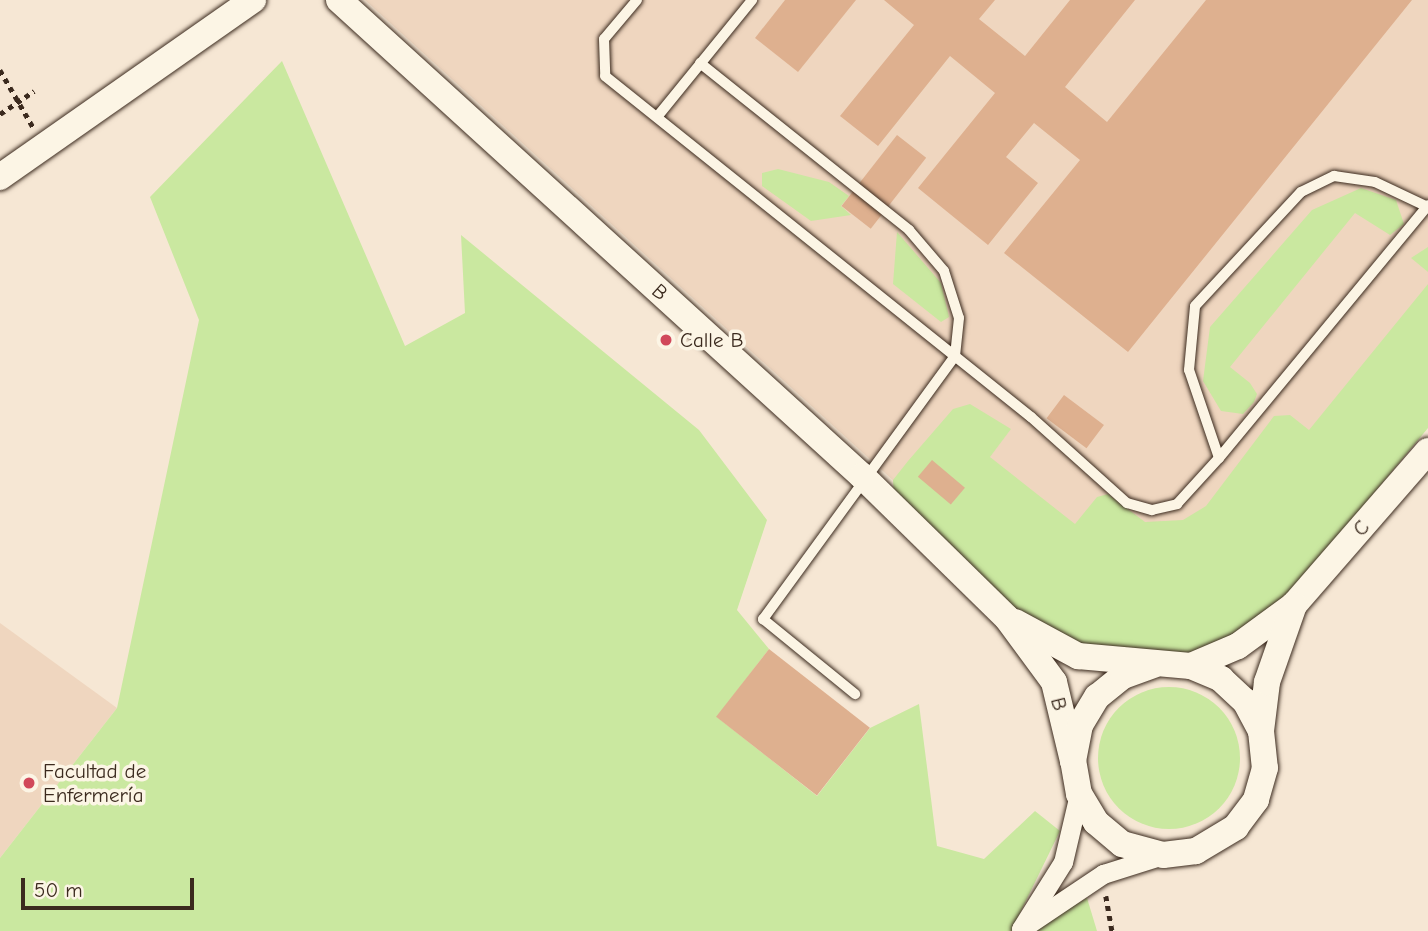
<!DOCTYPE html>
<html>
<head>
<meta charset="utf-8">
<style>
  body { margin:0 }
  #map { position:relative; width:1428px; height:931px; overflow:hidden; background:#f6e7d4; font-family:"Comic Neue",sans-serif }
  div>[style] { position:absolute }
  .built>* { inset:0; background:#efd6bf }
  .green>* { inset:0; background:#cae8a0 }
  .round { border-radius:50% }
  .building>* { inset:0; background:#deb08f; transform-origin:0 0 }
  .path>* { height:4.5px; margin-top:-2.25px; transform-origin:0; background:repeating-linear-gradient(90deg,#3b2a1e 0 5px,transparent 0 10px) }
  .roads { filter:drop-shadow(0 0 2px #3b2a1e) drop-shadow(0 0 2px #3b2a1e) }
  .lane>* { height:10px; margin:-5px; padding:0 5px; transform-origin:5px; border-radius:5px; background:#fcf5e5 }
  .street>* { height:19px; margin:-9.5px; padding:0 9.5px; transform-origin:9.5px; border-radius:9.5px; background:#fcf5e5 }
  .secondary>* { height:26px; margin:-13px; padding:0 13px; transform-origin:13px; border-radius:13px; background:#fcf5e5 }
  .dots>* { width:19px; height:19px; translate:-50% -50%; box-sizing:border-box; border:4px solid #fcf5e5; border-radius:50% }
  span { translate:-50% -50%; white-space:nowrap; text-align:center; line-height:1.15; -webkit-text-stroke:7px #fcf5e5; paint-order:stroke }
  .street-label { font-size:21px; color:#3b2a1e }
  .poi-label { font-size:21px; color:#3b2a1e }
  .left { translate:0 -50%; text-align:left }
  .scale { position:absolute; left:21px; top:878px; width:173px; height:32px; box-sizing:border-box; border:4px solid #3b2a1e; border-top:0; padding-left:9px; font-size:21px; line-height:24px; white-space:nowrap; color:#3b2a1e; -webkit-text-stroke:5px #fcf5e5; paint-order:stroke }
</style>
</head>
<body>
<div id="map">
  <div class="built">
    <i style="clip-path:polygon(365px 0,1428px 0,1428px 393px,1061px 633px)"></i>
    <i style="clip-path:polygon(0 623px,117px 708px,0 858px)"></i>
  </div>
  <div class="green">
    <i style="clip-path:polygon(282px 61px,405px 346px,465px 313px,461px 235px,699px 430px,767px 520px,737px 610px,769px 649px,717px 717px,817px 796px,870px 728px,919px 704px,937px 846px,984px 859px,1035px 811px,1060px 831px,1018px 917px,1021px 931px,0 931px,0 858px,117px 708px,199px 320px,150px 197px)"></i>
    <i style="clip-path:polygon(778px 169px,829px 182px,849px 196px,841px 206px,851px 215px,811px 221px,762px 186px,762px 173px)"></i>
    <i style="clip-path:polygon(1361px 188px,1396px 200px,1404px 224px,1390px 235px,1355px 213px,1230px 367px,1250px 383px,1257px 394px,1254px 402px,1243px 414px,1221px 411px,1203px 381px,1210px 327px,1312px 210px)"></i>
    <i style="clip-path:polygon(897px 232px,941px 283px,949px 317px,941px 322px,893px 284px)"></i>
    <i style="clip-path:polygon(1428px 247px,1428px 272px,1411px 258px)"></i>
    <i style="clip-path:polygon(1428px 284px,1428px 428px,1278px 609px,1188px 662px,1076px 651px,1030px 626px,894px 496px,893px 480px,908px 461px,953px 409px,970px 404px,1011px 429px,990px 457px,1075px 524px,1097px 497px,1108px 494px,1145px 522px,1183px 520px,1206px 506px,1274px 416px,1290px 415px,1309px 430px)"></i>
    <i class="round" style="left:1098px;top:687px;width:142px;height:142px"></i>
    <i style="clip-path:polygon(1087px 898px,1097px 931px,1029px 931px)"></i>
  </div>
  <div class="building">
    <i style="clip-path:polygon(785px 0,856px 0,798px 72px,755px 38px)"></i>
    <i style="clip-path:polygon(884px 0,995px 0,979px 19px,1025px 56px,1070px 0,1135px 0,1065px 87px,1107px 122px,1206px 0,1412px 0,1128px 352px,1004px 253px,1080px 160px,1034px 123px,1006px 157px,1038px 183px,988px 245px,918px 188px,995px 93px,950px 56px,878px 146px,840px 116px,914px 25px)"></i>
    <i style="left:897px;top:135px;width:37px;height:90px;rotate:38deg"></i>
    <i style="left:1064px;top:395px;width:50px;height:29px;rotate:37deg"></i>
    <i style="left:932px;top:460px;width:43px;height:22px;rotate:40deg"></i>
    <i style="left:769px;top:649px;width:128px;height:86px;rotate:38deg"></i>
  </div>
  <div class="path">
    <i style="left:0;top:70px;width:66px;rotate:59.9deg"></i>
    <i style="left:0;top:114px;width:41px;rotate:-34.1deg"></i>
    <i style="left:1106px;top:896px;width:36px;rotate:80deg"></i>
  </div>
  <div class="roads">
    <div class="lane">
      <i style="left:637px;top:0;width:51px;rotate:130.2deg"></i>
      <i style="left:604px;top:39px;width:37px;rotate:88deg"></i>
      <i style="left:605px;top:76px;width:546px;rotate:38.68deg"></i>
      <i style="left:1031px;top:417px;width:129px;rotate:41.9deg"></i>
      <i style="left:1127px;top:503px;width:26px;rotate:16deg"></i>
      <i style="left:1152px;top:510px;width:26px;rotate:-13deg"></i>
      <i style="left:1177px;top:504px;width:62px;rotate:-47.6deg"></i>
      <i style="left:1219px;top:458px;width:328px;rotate:-50.4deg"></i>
      <i style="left:700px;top:63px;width:268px;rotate:38.6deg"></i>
      <i style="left:909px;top:230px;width:54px;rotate:49.5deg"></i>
      <i style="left:944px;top:271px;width:49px;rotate:72.3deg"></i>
      <i style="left:959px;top:318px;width:38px;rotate:96deg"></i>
      <i style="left:955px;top:356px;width:326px;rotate:126.1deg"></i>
      <i style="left:763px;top:619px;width:119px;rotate:39.2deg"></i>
      <i style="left:657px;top:117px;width:151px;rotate:-50.9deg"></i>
      <i style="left:1219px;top:458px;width:93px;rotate:-108.8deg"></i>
      <i style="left:1189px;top:370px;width:64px;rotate:-84.6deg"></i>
      <i style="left:1195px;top:306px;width:156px;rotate:-47.1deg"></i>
      <i style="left:1301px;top:192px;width:37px;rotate:-26deg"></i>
      <i style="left:1334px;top:176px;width:41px;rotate:8.3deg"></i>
      <i style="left:1375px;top:182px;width:59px;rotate:25.3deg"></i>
    </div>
    <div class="street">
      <i style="left:1079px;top:794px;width:70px;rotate:103.2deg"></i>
      <i style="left:1063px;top:862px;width:79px;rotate:122.1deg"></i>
      <i style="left:1021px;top:929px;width:99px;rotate:-33.9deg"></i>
      <i style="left:1103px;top:874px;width:63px;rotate:-17.6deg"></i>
    </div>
    <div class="secondary">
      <i style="left:339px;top:0;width:707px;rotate:42.31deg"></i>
      <i style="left:862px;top:476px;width:203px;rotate:44.4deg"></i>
      <i style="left:1007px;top:618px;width:79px;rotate:53.7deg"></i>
      <i style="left:1054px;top:682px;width:81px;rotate:76.5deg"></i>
      <i style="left:0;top:177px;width:309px;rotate:-35deg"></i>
      <i style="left:1015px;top:622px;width:72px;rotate:28.4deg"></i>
      <i style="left:1078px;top:656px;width:113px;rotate:5.1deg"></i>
      <i style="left:1191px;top:666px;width:33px;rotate:23deg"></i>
      <i style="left:1221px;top:679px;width:33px;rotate:43deg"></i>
      <i style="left:1245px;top:701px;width:34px;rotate:62deg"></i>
      <i style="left:1261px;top:731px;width:37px;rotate:84deg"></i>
      <i style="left:1265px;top:768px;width:33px;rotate:106deg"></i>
      <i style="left:1256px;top:800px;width:34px;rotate:127deg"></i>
      <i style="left:1236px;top:827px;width:47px;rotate:149deg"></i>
      <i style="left:1196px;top:851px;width:33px;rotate:173deg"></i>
      <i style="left:1163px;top:855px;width:42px;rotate:-165deg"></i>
      <i style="left:1122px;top:844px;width:34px;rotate:-140deg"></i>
      <i style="left:1096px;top:822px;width:33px;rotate:-121deg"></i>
      <i style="left:1079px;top:794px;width:34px;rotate:-100deg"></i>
      <i style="left:1073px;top:761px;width:37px;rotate:-79deg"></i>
      <i style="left:1080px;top:725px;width:33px;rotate:-59deg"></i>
      <i style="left:1097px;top:697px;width:33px;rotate:-39deg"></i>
      <i style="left:1123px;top:676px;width:33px;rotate:-20deg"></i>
      <i style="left:1191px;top:666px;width:51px;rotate:-23.1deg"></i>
      <i style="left:1238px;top:646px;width:69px;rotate:-36.2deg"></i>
      <i style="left:1294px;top:605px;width:204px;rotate:-49deg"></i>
      <i style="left:1261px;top:731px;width:49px;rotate:-83deg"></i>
      <i style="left:1267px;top:682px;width:82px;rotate:-70.7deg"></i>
    </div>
  </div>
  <div class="dots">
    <i style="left:666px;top:340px;background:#d1495b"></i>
    <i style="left:29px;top:783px;background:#d1495b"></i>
  </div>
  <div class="street-label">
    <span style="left:660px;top:292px;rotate:42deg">B</span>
    <span style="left:1361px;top:528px;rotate:-49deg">C</span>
    <span style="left:1059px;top:704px;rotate:76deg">B</span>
  </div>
  <div class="poi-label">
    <span class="left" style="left:680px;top:340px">Calle B</span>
    <span class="left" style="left:43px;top:783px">Facultad de<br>Enfermería</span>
  </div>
  <div class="scale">50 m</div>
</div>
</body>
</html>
